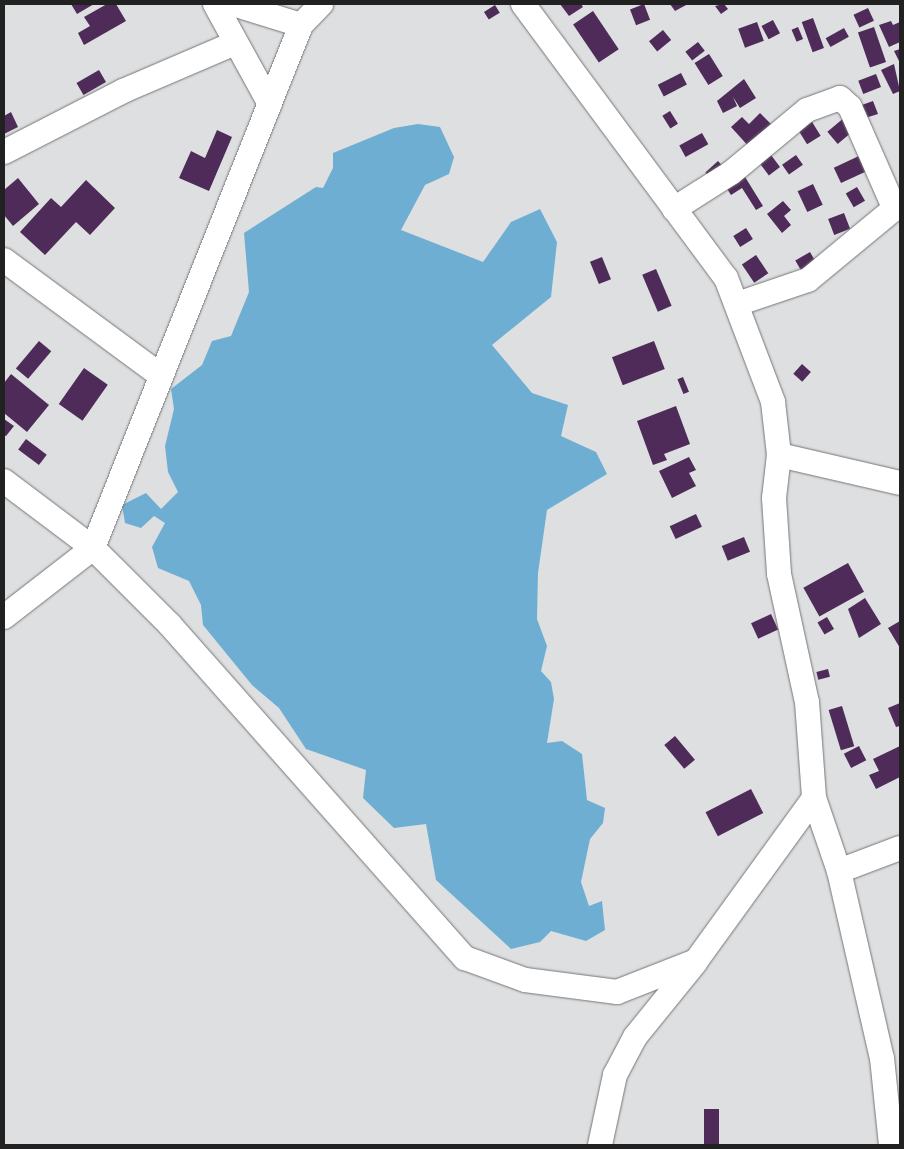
<!DOCTYPE html>
<html>
<head>
<meta charset="utf-8">
<style>
  body { margin:0 }
  #map { position:relative; width:904px; height:1149px; overflow:hidden; background:#dedfe0; font-family:"Roboto Serif",serif }
  div>[style] { position:absolute }
  .water>* { inset:0; background:#6faed3 }
  .building>* { inset:0; background:#4e2b58; transform-origin:0 0 }
  .roads { filter:drop-shadow(0 0 1px #757577) drop-shadow(0 0 1px #757577) }
  .minor>* { height:24px; margin:-12px; padding:0 12px; transform-origin:12px; border-radius:12px; background:#fff }
  span { translate:-50% -50%; white-space:nowrap; text-align:center; line-height:1.15; -webkit-text-stroke:5px #ececed; paint-order:stroke }
  .frame { position:absolute; inset:0; border:5px solid #212122; pointer-events:none }
</style>
</head>
<body>
<div id="map">
  <div class="water">
    <i style="clip-path:polygon(418px 124px,440px 127px,454px 157px,449px 174px,425px 185px,401px 230px,483px 262px,511px 222px,540px 209px,557px 242px,551px 297px,492px 345px,532px 393px,568px 405px,561px 436px,596px 452px,607px 474px,547px 510px,538px 573px,537px 619px,547px 646px,541px 671px,551px 682px,554px 699px,547px 743px,562px 741px,582px 754px,587px 800px,605px 808px,603px 823px,590px 839px,581px 882px,589px 906px,602px 901px,605px 930px,586px 941px,551px 931px,540px 942px,511px 949px,436px 880px,426px 824px,394px 828px,363px 798px,366px 770px,306px 749px,279px 708px,252px 685px,203px 625px,201px 605px,189px 581px,158px 568px,152px 547px,165px 523px,154px 516px,141px 528px,125px 523px,122px 505px,146px 493px,161px 509px,178px 492px,168px 472px,165px 446px,174px 409px,171px 389px,202px 365px,212px 341px,231px 336px,249px 292px,244px 233px,316px 187px,323px 188px,333px 168px,333px 153px,394px 128px)"></i>
  </div>
  <div class="building">
    <i style="clip-path:polygon(71px 4px,94px 4px,77px 14px)"></i>
    <i style="clip-path:polygon(107px 4px,116px 4px,126px 21px,84px 45px,78px 33px,90px 26px,84px 17px)"></i>
    <i style="clip-path:polygon(560px 4px,581px 4px,583px 7px,569px 16px)"></i>
    <i style="left:644px;top:4px;width:17px;height:15px;rotate:69deg"></i>
    <i style="clip-path:polygon(670px 4px,688px 4px,675px 11px)"></i>
    <i style="clip-path:polygon(724px 4px,728px 9px,721px 14px,715px 6px)"></i>
    <i style="left:495px;top:5px;width:9px;height:13px;rotate:58deg"></i>
    <i style="left:868px;top:8px;width:14px;height:16px;rotate:65deg"></i>
    <i style="left:593px;top:11px;width:46px;height:24px;rotate:56deg"></i>
    <i style="left:813px;top:18px;width:32px;height:12px;rotate:70deg"></i>
    <i style="left:773px;top:20px;width:15px;height:13px;rotate:62deg"></i>
    <i style="clip-path:polygon(891px 21px,893px 25px,900px 22px,900px 42px,889px 47px,879px 25px)"></i>
    <i style="left:757px;top:22px;width:20px;height:20px;rotate:70deg"></i>
    <i style="left:798px;top:27px;width:13px;height:7px;rotate:67deg"></i>
    <i style="left:874px;top:27px;width:37px;height:17px;rotate:71deg"></i>
    <i style="left:844px;top:28px;width:10px;height:21px;rotate:61deg"></i>
    <i style="left:663px;top:30px;width:13px;height:18px;rotate:51deg"></i>
    <i style="left:698px;top:42px;width:11px;height:16px;rotate:52deg"></i>
    <i style="clip-path:polygon(900px 49px,900px 63px,894px 51px)"></i>
    <i style="left:709px;top:54px;width:26px;height:17px;rotate:58deg"></i>
    <i style="clip-path:polygon(894px 64px,900px 91px,893px 94px,881px 70px)"></i>
    <i style="left:99px;top:70px;width:14px;height:26px;rotate:60deg"></i>
    <i style="left:681px;top:73px;width:13px;height:26px;rotate:63deg"></i>
    <i style="left:876px;top:74px;width:14px;height:19px;rotate:69deg"></i>
    <i style="clip-path:polygon(744px 79px,756px 98px,740px 108px,733px 97px,737px 106px,723px 113px,717px 101px)"></i>
    <i style="clip-path:polygon(873px 101px,878px 114px,862px 119px,859px 106px)"></i>
    <i style="left:670px;top:111px;width:15px;height:9px;rotate:58deg"></i>
    <i style="clip-path:polygon(11px 112px,18px 127px,4px 134px,4px 116px)"></i>
    <i style="clip-path:polygon(760px 113px,774px 127px,751px 149px,731px 127px,742px 117px,749px 124px)"></i>
    <i style="left:809px;top:117px;width:22px;height:16px;rotate:58deg"></i>
    <i style="left:845px;top:117px;width:16px;height:23px;rotate:50deg"></i>
    <i style="clip-path:polygon(217px 130px,232px 137px,209px 191px,179px 178px,191px 151px,205px 158px)"></i>
    <i style="left:702px;top:133px;width:13px;height:26px;rotate:61deg"></i>
    <i style="left:768px;top:151px;width:20px;height:14px;rotate:53deg"></i>
    <i style="left:796px;top:155px;width:12px;height:17px;rotate:55deg"></i>
    <i style="left:861px;top:155px;width:17px;height:30px;rotate:65deg"></i>
    <i style="left:718px;top:161px;width:12px;height:17px;rotate:48deg"></i>
    <i style="clip-path:polygon(742px 172px,763px 206px,756px 210px,742px 188px,731px 195px,724px 184px)"></i>
    <i style="clip-path:polygon(18px 178px,39px 204px,13px 226px,4px 215px,4px 190px)"></i>
    <i style="clip-path:polygon(86px 180px,115px 208px,90px 235px,76px 222px,45px 255px,20px 232px,51px 198px,61px 207px)"></i>
    <i style="left:813px;top:184px;width:23px;height:17px;rotate:65deg"></i>
    <i style="left:857px;top:187px;width:16px;height:13px;rotate:60deg"></i>
    <i style="clip-path:polygon(783px 201px,791px 210px,784px 216px,791px 225px,782px 233px,767px 214px)"></i>
    <i style="left:844px;top:213px;width:17px;height:17px;rotate:69deg"></i>
    <i style="left:746px;top:228px;width:13px;height:15px;rotate:58deg"></i>
    <i style="left:810px;top:252px;width:16px;height:17px;rotate:60deg"></i>
    <i style="left:756px;top:255px;width:22px;height:17px;rotate:56deg"></i>
    <i style="left:602px;top:257px;width:24px;height:13px;rotate:68deg"></i>
    <i style="left:656px;top:269px;width:40px;height:15px;rotate:67deg"></i>
    <i style="left:39px;top:341px;width:16px;height:36px;rotate:40deg"></i>
    <i style="left:654px;top:341px;width:30px;height:45px;rotate:69deg"></i>
    <i style="left:802px;top:364px;width:12px;height:13px;rotate:42deg"></i>
    <i style="left:84px;top:368px;width:29px;height:44px;rotate:35deg"></i>
    <i style="clip-path:polygon(11px 374px,49px 405px,27px 432px,4px 413px,4px 383px)"></i>
    <i style="left:683px;top:377px;width:16px;height:6px;rotate:68deg"></i>
    <i style="clip-path:polygon(676px 406px,690px 444px,664px 454px,667px 460px,653px 465px,637px 421px)"></i>
    <i style="clip-path:polygon(4px 419px,14px 426px,6px 436px,4px 435px)"></i>
    <i style="left:26px;top:439px;width:26px;height:13px;rotate:37deg"></i>
    <i style="clip-path:polygon(689px 457px,696px 470px,689px 473px,696px 486px,672px 498px,659px 471px)"></i>
    <i style="left:696px;top:514px;width:14px;height:29px;rotate:65deg"></i>
    <i style="left:744px;top:537px;width:16px;height:24px;rotate:68deg"></i>
    <i style="left:848px;top:563px;width:33px;height:51px;rotate:61deg"></i>
    <i style="clip-path:polygon(865px 598px,881px 624px,859px 638px,848px 609px)"></i>
    <i style="left:771px;top:614px;width:17px;height:22px;rotate:65deg"></i>
    <i style="left:827px;top:617px;width:14px;height:11px;rotate:60deg"></i>
    <i style="clip-path:polygon(900px 621px,900px 648px,888px 628px)"></i>
    <i style="left:828px;top:669px;width:8px;height:12px;rotate:76deg"></i>
    <i style="clip-path:polygon(900px 703px,900px 726px,896px 727px,888px 708px)"></i>
    <i style="left:842px;top:706px;width:42px;height:14px;rotate:73deg"></i>
    <i style="left:675px;top:736px;width:31px;height:14px;rotate:50deg"></i>
    <i style="left:859px;top:746px;width:16px;height:17px;rotate:63deg"></i>
    <i style="clip-path:polygon(900px 746px,900px 777px,876px 789px,869px 775px,879px 771px,873px 759px)"></i>
    <i style="left:751px;top:789px;width:27px;height:51px;rotate:63deg"></i>
    <i style="left:704px;top:1109px;width:15px;height:36px"></i>
  </div>
  <div class="roads">
    <div class="minor">
      <i style="left:215px;top:4px;width:114px;rotate:61.2deg"></i>
      <i style="left:233px;top:4px;width:71px;rotate:17.2deg"></i>
      <i style="left:523px;top:4px;width:341px;rotate:53.5deg"></i>
      <i style="left:726px;top:278px;width:133px;rotate:69.2deg"></i>
      <i style="left:773px;top:402px;width:53px;rotate:83.5deg"></i>
      <i style="left:779px;top:455px;width:43px;rotate:96.6deg"></i>
      <i style="left:774px;top:498px;width:76px;rotate:86.2deg"></i>
      <i style="left:779px;top:574px;width:131px;rotate:77.7deg"></i>
      <i style="left:807px;top:702px;width:96px;rotate:85.8deg"></i>
      <i style="left:814px;top:798px;width:77px;rotate:71.1deg"></i>
      <i style="left:839px;top:871px;width:192px;rotate:77.1deg"></i>
      <i style="left:882px;top:1058px;width:87px;rotate:84.1deg"></i>
      <i style="left:4px;top:152px;width:134px;rotate:-27.1deg"></i>
      <i style="left:123px;top:91px;width:122px;rotate:-23.2deg"></i>
      <i style="left:674px;top:209px;width:67px;rotate:-32.3deg"></i>
      <i style="left:731px;top:173px;width:99px;rotate:-39.7deg"></i>
      <i style="left:807px;top:110px;width:35px;rotate:-20deg"></i>
      <i style="left:840px;top:98px;width:13px;rotate:42deg"></i>
      <i style="left:850px;top:107px;width:109px;rotate:66.3deg"></i>
      <i style="left:4px;top:260px;width:194px;rotate:36.4deg"></i>
      <i style="left:737px;top:304px;width:75px;rotate:-18.7deg"></i>
      <i style="left:808px;top:280px;width:119px;rotate:-39.6deg"></i>
      <i style="left:779px;top:455px;width:124px;rotate:13deg"></i>
      <i style="left:4px;top:481px;width:111px;rotate:37deg"></i>
      <i style="left:93px;top:548px;width:109px;rotate:45deg"></i>
      <i style="left:170px;top:625px;width:445px;rotate:48.5deg"></i>
      <i style="left:465px;top:958px;width:64px;rotate:20.1deg"></i>
      <i style="left:525px;top:980px;width:93px;rotate:7.4deg"></i>
      <i style="left:617px;top:992px;width:85px;rotate:-21.4deg"></i>
      <i style="left:696px;top:961px;width:201px;rotate:-54.1deg"></i>
      <i style="left:4px;top:617px;width:113px;rotate:-37.8deg"></i>
      <i style="left:93px;top:548px;width:563px;rotate:-68.31deg"></i>
      <i style="left:301px;top:25px;width:29px;rotate:-46deg"></i>
      <i style="left:839px;top:871px;width:65px;rotate:-20.7deg"></i>
      <i style="left:600px;top:1145px;width:72px;rotate:-77.9deg"></i>
      <i style="left:615px;top:1075px;width:43px;rotate:-62.2deg"></i>
      <i style="left:635px;top:1037px;width:95px;rotate:-51deg"></i>
    </div>
  </div>
  <div class="frame"></div>
</div>
</body>
</html>
